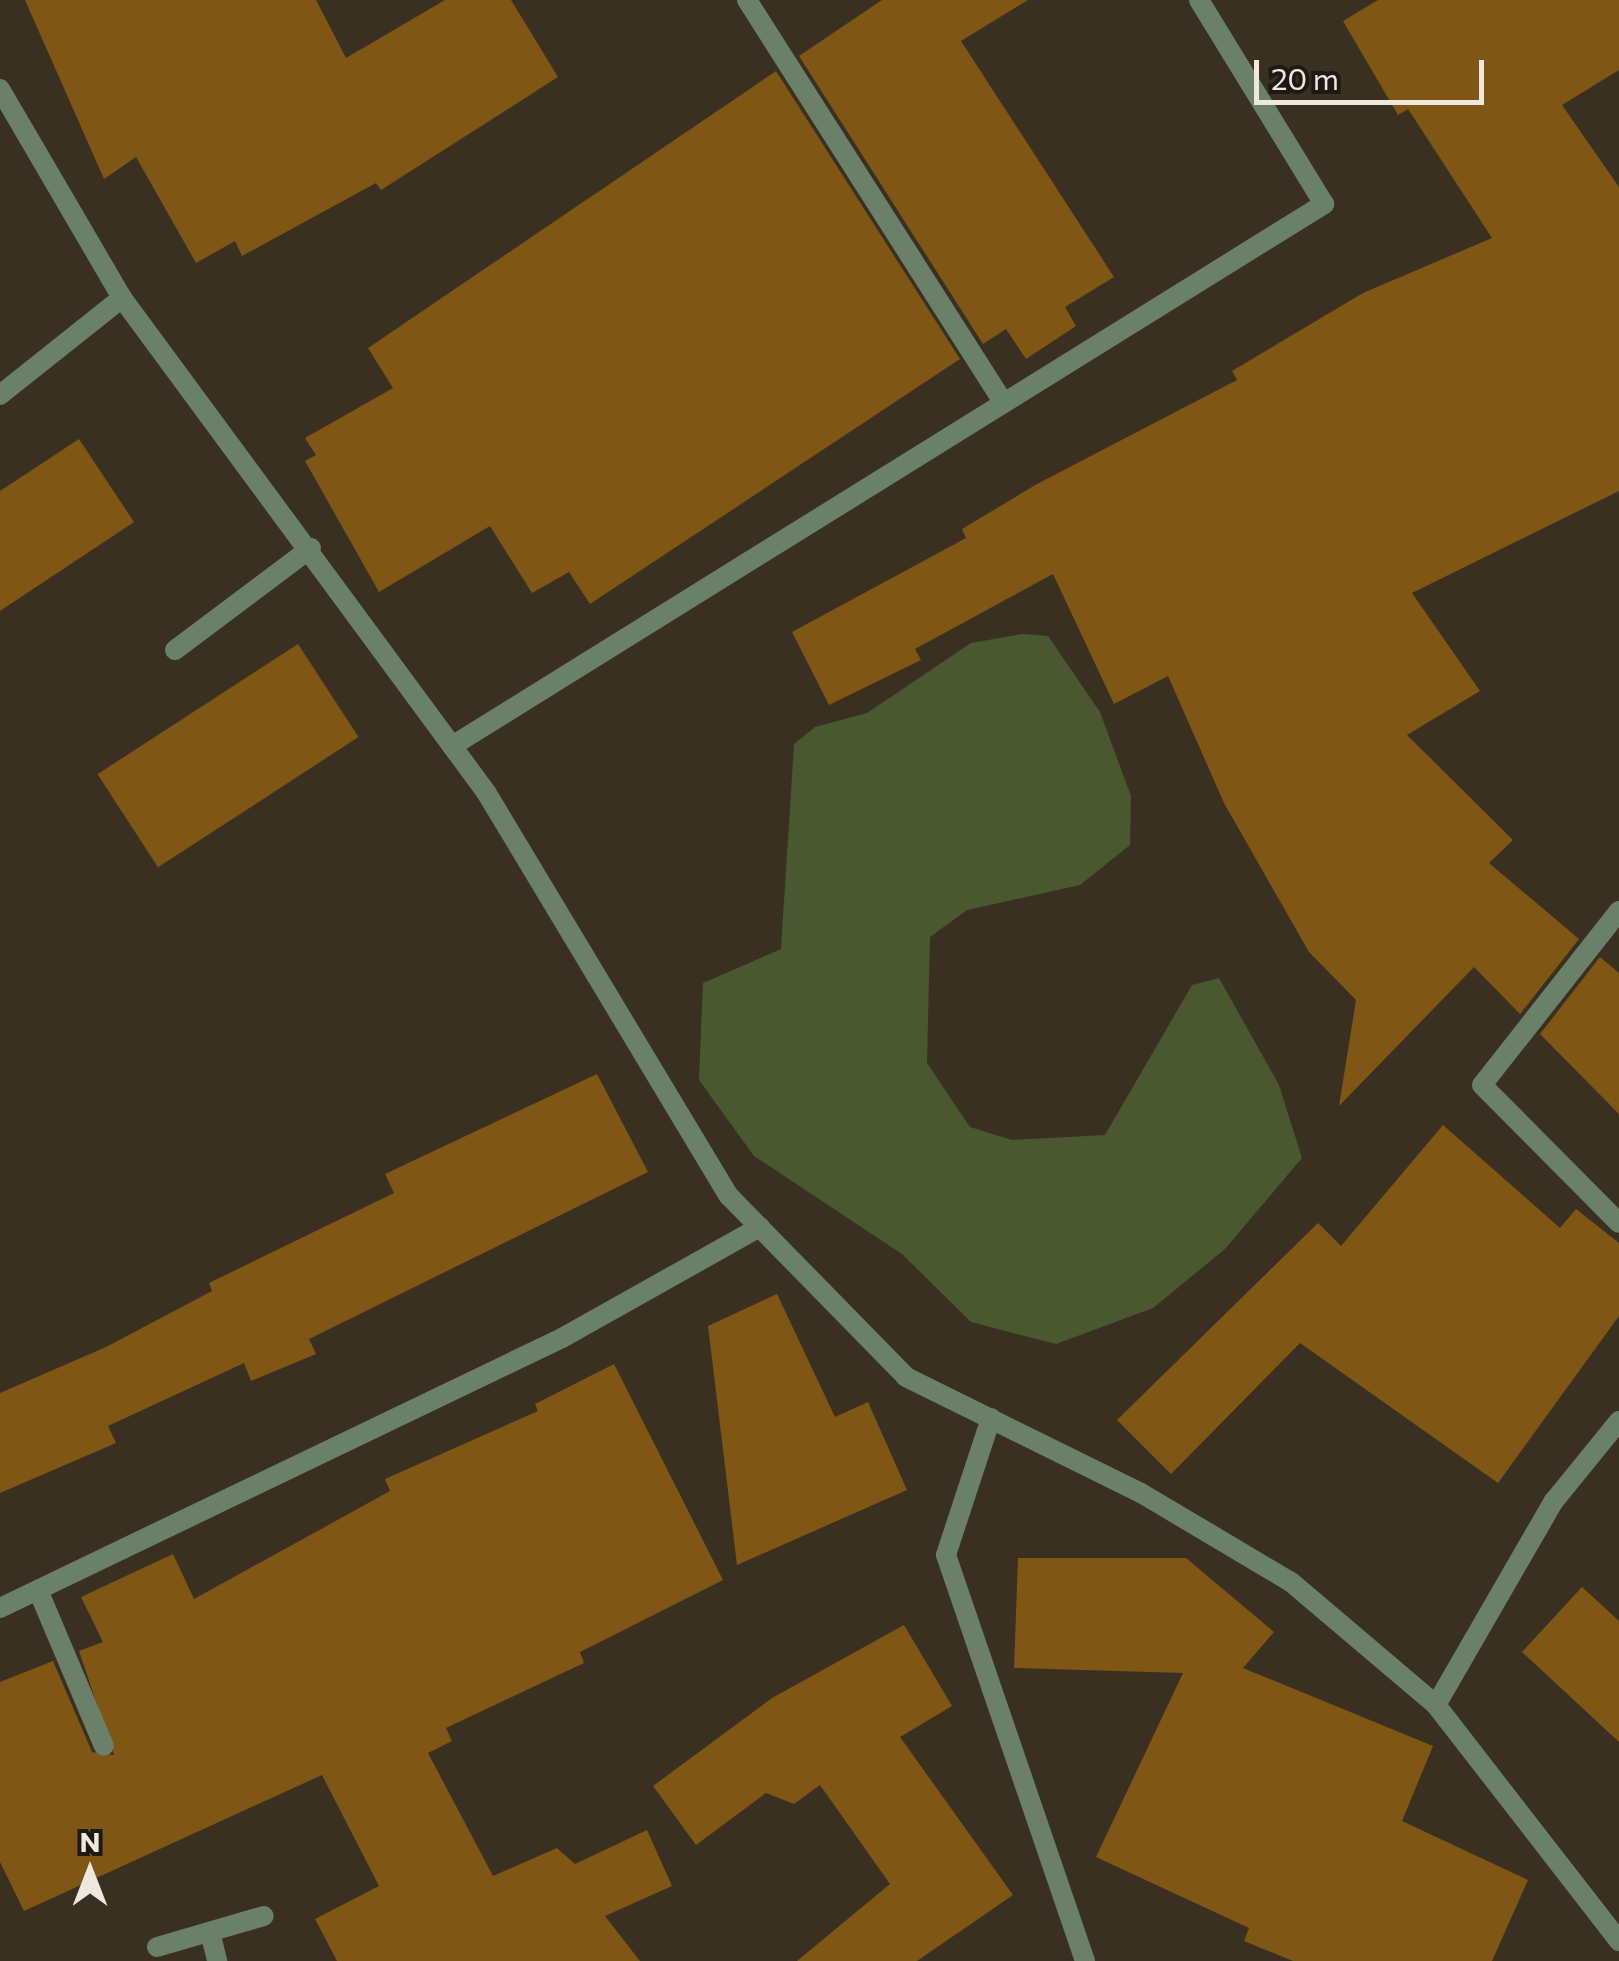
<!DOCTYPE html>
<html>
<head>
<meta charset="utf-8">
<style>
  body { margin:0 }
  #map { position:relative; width:1619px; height:1961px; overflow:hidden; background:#3a3022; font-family:Commissioner,sans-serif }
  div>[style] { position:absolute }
  .green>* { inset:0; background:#49582f }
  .building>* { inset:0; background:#7f5614; transform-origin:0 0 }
  .service>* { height:20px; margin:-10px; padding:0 10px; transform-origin:10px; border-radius:10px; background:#6a8069 }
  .minor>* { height:20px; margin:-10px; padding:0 10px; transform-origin:10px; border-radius:10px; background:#6a8069 }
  span { translate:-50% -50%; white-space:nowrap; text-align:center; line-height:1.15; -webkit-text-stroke:8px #1e1912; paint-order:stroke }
  .north { position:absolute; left:40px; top:1821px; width:100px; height:100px; -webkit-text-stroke:8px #1e1912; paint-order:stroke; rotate:0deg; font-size:28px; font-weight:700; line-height:40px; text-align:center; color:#efe8df }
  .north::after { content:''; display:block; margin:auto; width:35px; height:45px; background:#efe8df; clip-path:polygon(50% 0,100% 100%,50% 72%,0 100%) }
  .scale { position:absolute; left:1254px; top:60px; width:230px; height:45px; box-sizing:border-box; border:5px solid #efe8df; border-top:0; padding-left:12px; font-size:30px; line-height:35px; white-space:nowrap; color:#efe8df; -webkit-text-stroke:8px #1e1912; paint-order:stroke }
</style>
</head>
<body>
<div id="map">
  <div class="green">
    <i style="clip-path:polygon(1022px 634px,1048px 636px,1100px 712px,1131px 796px,1130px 845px,1080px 885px,967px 910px,930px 937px,927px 1063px,970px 1127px,1012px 1140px,1105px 1135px,1192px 985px,1219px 978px,1279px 1085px,1302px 1158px,1225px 1249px,1153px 1308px,1056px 1344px,971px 1322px,902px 1254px,754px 1156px,699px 1080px,703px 983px,781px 949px,794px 744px,815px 727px,867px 713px,971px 643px)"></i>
  </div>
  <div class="building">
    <i style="clip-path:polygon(25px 0,316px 0,346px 58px,445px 0,511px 0,558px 77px,381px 190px,376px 183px,242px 256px,235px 241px,196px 263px,136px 157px,104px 179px)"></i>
    <i style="clip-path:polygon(882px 0,1028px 0,961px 41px,1114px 277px,1065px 307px,1076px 326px,1026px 359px,1006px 329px,983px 344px,799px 56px)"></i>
    <i style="clip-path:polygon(1378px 0,1619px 0,1619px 70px,1562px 105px,1619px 187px,1619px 491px,1412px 593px,1480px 691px,1407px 735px,1513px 840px,1489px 863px,1579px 939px,1520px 1014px,1474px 967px,1339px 1106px,1356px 1000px,1309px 952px,1224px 803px,1168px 676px,1114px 704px,1053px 574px,915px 649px,921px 660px,829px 705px,792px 632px,966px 538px,962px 529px,1037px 484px,1237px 380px,1232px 371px,1363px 293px,1492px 238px,1408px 109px,1398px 115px,1343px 21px)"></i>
    <i style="clip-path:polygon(776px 71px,960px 359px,590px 604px,569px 572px,532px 593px,490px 526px,379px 592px,305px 461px,316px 455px,305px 438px,393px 388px,368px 348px)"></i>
    <i style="clip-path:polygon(79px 439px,134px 522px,0 611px,0 491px)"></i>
    <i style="left:298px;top:644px;width:111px;height:239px;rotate:57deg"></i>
    <i style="clip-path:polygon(1600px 957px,1619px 973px,1619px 1114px,1540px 1034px)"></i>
    <i style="clip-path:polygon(597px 1074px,648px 1172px,309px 1339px,316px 1354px,251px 1381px,244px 1363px,108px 1426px,116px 1443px,0 1493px,0 1393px,106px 1347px,212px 1291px,209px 1283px,394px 1193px,385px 1174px)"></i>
    <i style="clip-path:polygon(1443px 1125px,1560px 1228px,1576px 1209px,1619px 1243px,1619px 1316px,1498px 1483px,1300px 1343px,1171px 1474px,1117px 1420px,1318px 1223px,1341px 1246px)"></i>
    <i style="clip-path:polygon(777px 1294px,835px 1417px,868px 1402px,907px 1490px,737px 1565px,708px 1326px)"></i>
    <i style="clip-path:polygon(614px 1364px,723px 1580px,580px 1652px,584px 1663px,446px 1728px,452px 1741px,428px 1753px,493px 1876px,557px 1848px,575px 1864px,647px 1830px,672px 1886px,605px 1916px,640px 1961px,337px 1961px,315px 1919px,379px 1886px,322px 1775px,24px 1911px,0 1862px,0 1682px,53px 1661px,92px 1752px,114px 1755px,79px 1651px,103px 1642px,81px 1597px,173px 1554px,194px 1599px,390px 1491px,385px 1479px,538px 1411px,535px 1404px)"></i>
    <i style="clip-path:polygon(1018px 1558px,1186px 1558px,1274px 1632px,1243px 1668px,1433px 1746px,1402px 1821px,1528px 1880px,1492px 1961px,1293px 1961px,1244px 1941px,1249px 1928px,1096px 1857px,1183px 1673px,1014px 1668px)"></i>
    <i style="clip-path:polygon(1582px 1587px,1619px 1621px,1619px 1742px,1522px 1652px)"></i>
    <i style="clip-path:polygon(904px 1625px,952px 1706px,900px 1737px,1013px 1895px,917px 1961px,797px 1961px,890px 1884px,820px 1785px,794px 1804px,766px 1793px,696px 1845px,653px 1786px,772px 1698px)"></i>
  </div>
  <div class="service">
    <i style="left:1619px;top:911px;width:221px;rotate:128.2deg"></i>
    <i style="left:1482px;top:1085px;width:194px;rotate:45.2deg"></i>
  </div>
  <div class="minor">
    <i style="left:747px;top:0;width:478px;rotate:57.5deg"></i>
    <i style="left:0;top:89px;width:242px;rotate:59.7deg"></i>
    <i style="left:122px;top:298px;width:614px;rotate:53.62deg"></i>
    <i style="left:486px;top:792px;width:471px;rotate:59deg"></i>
    <i style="left:729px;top:1196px;width:253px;rotate:45.6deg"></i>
    <i style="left:906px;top:1377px;width:262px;rotate:26.3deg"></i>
    <i style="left:1141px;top:1493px;width:174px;rotate:30.7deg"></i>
    <i style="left:1291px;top:1582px;width:190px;rotate:40.3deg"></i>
    <i style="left:1436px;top:1705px;width:299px;rotate:52.2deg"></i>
    <i style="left:0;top:395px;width:156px;rotate:-38.5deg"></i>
    <i style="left:175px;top:650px;width:170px;rotate:-36.9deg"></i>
    <i style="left:452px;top:746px;width:1027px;rotate:-31.86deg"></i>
    <i style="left:1324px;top:204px;width:239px;rotate:-121.5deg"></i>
    <i style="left:991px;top:1418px;width:144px;rotate:108.2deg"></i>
    <i style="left:946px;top:1555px;width:429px;rotate:71.1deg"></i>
    <i style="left:38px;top:1590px;width:169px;rotate:67.1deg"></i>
    <i style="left:0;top:1608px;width:623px;rotate:-25.66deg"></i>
    <i style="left:562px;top:1338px;width:227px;rotate:-29.3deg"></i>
    <i style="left:1436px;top:1705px;width:236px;rotate:-60deg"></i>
    <i style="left:1554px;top:1501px;width:103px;rotate:-50.9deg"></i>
    <i style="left:210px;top:1932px;width:30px;rotate:76deg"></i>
    <i style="left:157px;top:1947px;width:111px;rotate:-16.2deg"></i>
  </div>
  <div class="north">N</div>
  <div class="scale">20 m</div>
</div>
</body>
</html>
